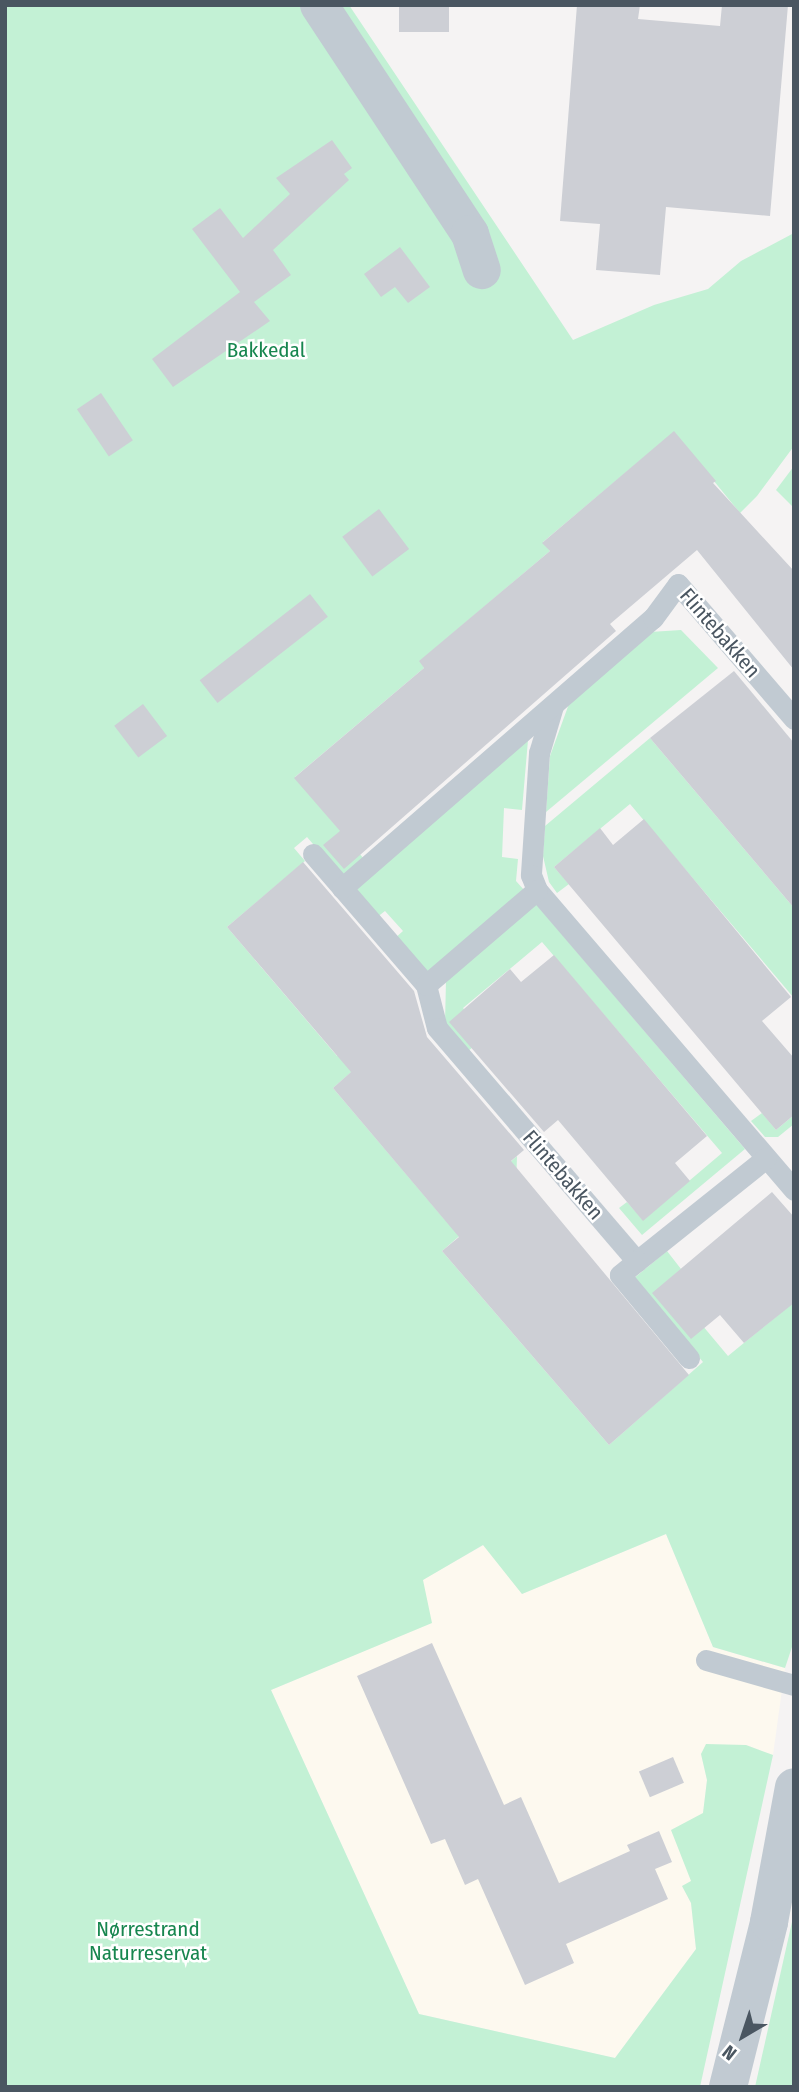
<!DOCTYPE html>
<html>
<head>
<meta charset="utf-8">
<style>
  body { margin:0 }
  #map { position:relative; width:799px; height:2092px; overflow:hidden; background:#f5f3f3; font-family:"Fira Sans Condensed",sans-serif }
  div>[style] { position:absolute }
  .commercial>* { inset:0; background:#fdf9ef }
  .green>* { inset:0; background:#c3f1d5 }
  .building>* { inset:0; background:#cdcfd5; transform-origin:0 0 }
  .service>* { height:21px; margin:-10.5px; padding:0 10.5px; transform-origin:10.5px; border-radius:10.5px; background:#c1cad2 }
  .minor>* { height:38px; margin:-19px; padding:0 19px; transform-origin:19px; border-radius:19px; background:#c1cad2 }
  span { translate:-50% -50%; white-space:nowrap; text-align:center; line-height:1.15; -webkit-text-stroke:5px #fff; paint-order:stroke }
  .park-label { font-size:21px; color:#17864f }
  .street-label { font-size:21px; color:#4a5661 }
  .frame { position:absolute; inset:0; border:7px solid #4a5661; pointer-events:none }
  .north { position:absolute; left:708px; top:2001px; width:70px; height:70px; -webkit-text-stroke:5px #fff; paint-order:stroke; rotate:219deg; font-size:19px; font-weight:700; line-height:28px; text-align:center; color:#4a5661 }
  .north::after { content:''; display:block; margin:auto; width:24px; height:32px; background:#4a5661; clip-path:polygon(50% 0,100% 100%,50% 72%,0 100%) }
</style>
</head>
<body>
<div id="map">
  <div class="commercial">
    <i style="clip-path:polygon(666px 1534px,713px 1647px,785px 1668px,773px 1755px,746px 1745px,701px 1754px,707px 1780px,703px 1814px,671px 1830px,692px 1881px,682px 1886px,691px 1903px,696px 1949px,615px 2058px,419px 2014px,271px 1690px,431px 1623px,422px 1580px,484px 1545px,522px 1594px)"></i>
  </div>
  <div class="green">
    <i style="clip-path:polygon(5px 5px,349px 5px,573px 340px,654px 305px,708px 289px,741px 261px,794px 233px,794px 446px,757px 496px,740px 513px,674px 432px,543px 542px,550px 551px,420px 661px,424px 668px,295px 777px,364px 859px,342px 878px,307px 837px,294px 848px,305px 861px,227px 927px,337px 1056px,386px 1015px,381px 1046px,333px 1088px,445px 1220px,517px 1156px,516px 1187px,442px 1251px,609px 1445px,703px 1362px,633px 1279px,667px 1251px,681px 1269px,666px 1282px,728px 1356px,794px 1302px,794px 1641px,785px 1668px,713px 1647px,666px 1534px,522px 1594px,483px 1545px,423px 1580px,432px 1623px,271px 1690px,419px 2014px,615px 2058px,696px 1949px,691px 1903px,682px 1886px,691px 1881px,671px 1830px,703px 1813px,707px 1780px,701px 1754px,706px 1744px,746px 1745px,773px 1755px,700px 2087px,5px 2087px)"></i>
    <i style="clip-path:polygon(794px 466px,794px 508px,776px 490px)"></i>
    <i style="clip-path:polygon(681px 630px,718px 668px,546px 812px,550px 756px,570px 701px,650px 632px)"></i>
    <i style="clip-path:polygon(650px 738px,794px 908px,794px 998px,630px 804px,554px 867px,569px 884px,557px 893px,549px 882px,543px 856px,545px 826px)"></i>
    <i style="clip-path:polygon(528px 740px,522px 810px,504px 808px,502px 857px,518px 859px,516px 881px,525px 891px,426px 975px,394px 939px,403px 931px,385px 911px,376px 918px,352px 889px)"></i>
    <i style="clip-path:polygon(536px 904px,745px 1149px,642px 1235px,619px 1208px,627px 1202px,643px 1220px,722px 1153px,542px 942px,463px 1008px,487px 1036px,468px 1051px,445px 1024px,446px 980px)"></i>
    <i style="clip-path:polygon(762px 1113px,776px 1130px,794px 1115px,794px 1124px,778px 1137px,765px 1137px,751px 1121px)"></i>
    <i style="clip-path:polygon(794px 1913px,794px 2087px,755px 2087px)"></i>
  </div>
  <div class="building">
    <i style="left:399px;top:5px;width:50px;height:27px"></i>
    <i style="clip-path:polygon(577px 5px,640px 5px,638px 19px,720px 26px,722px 5px,788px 5px,770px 216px,666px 207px,660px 275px,596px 270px,600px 224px,560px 221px)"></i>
    <i style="clip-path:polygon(332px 140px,352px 168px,344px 174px,349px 180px,273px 250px,291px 275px,254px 302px,270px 321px,173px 387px,152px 359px,240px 292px,192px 229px,220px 208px,243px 238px,290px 194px,276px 178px)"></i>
    <i style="clip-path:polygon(400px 247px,430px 287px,408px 303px,395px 287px,381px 297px,364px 274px)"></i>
    <i style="left:101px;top:393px;width:57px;height:29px;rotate:56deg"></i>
    <i style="clip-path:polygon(674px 431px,716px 481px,713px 483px,794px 571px,794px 670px,697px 550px,610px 624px,616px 631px,344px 869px,323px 845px,340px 831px,294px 778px,424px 668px,419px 661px,550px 551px,542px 543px)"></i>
    <i style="left:379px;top:509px;width:50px;height:46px;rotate:53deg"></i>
    <i style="left:310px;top:594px;width:29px;height:140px;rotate:52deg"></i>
    <i style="clip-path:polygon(734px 671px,794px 743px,794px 908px,650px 738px)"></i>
    <i style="left:143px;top:704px;width:40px;height:36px;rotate:53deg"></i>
    <i style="clip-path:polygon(644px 819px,791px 997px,762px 1021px,794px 1058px,794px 1115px,776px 1130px,554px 867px,600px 828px,613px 845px)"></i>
    <i style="clip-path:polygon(303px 862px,414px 991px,427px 1037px,524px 1150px,511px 1161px,689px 1375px,609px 1445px,442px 1251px,459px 1237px,333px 1088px,351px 1072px,227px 927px)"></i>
    <i style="clip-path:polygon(554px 955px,707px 1136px,675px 1163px,690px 1181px,643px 1221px,558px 1120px,544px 1132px,449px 1022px,510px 969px,521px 982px)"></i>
    <i style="clip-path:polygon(772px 1192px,794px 1217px,794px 1303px,744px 1343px,720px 1315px,691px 1339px,652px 1293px)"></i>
    <i style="clip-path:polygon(432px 1643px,504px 1805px,521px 1797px,559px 1883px,630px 1851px,627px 1845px,659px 1831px,672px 1862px,655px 1869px,668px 1899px,566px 1944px,574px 1963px,525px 1985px,478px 1879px,465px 1885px,445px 1839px,431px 1844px,357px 1676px)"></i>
    <i style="left:673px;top:1757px;width:28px;height:37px;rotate:67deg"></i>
  </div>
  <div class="service">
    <i style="left:553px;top:706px;width:49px;rotate:106.6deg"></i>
    <i style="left:539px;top:753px;width:122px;rotate:93.8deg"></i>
    <i style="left:531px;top:875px;width:16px;rotate:68deg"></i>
    <i style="left:537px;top:890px;width:395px;rotate:49.4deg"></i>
    <i style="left:313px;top:854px;width:173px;rotate:49.2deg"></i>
    <i style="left:426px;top:985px;width:44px;rotate:75.7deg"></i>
    <i style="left:437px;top:1028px;width:307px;rotate:49.4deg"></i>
    <i style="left:637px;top:1261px;width:165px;rotate:-38.6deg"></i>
    <i style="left:342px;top:888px;width:412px;rotate:-41deg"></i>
    <i style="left:653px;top:618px;width:42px;rotate:-53.7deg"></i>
    <i style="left:678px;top:584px;width:178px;rotate:49.3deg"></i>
    <i style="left:426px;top:985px;width:146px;rotate:-40.6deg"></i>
    <i style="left:637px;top:1261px;width:22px;rotate:141deg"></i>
    <i style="left:620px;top:1275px;width:108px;rotate:50.3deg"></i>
    <i style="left:706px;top:1660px;width:91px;rotate:15.9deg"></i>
  </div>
  <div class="minor">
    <i style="left:319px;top:5px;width:274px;rotate:56.6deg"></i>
    <i style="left:470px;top:234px;width:38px;rotate:72deg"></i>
    <i style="left:728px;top:2087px;width:170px;rotate:-76deg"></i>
    <i style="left:769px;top:1922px;width:137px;rotate:-79.5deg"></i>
  </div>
  <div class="park-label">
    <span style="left:266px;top:350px">Bakkedal</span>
    <span style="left:148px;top:1941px">Nørrestrand<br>Naturreservat</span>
  </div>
  <div class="street-label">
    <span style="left:720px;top:633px;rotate:49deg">Flintebakken</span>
    <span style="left:563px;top:1175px;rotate:49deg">Flintebakken</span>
  </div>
  <div class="frame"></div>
  <div class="north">N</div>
</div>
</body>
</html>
